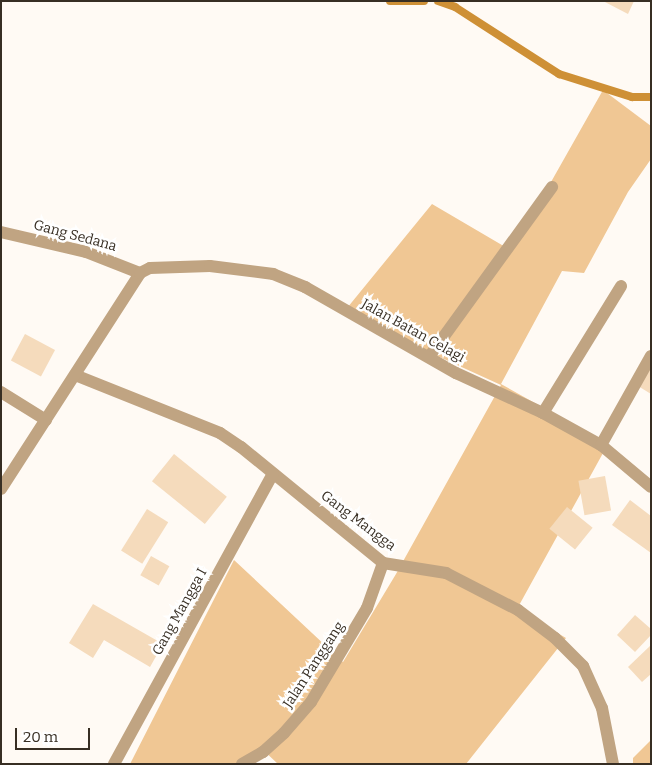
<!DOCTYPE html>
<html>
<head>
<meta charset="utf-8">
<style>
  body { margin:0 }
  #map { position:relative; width:652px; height:765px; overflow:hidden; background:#fffaf4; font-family:Bitter,serif }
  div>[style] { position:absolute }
  .green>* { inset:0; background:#f0c794 }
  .stream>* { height:8px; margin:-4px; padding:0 4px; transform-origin:4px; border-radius:4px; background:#ce9036 }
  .building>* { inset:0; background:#f5dbbc; transform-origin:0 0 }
  .minor>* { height:12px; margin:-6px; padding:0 6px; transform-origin:6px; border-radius:6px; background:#c0a482 }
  span { translate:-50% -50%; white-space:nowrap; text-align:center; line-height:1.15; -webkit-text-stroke:5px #fff; paint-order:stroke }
  .street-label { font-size:14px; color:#372e23 }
  .frame { position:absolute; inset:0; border:2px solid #372e23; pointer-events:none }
  .scale { position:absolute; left:15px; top:728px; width:75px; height:22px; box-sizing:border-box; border:2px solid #372e23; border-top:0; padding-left:6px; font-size:15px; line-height:18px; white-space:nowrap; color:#372e23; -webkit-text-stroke:4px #fff; paint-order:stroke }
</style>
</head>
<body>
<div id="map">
  <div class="green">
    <i style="clip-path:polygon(603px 90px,651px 126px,651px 159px,628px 192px,584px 273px,562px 271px,501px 384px,608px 444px,517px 609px,566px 638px,466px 764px,278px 764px,262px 749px,248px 764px,130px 764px,234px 560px,343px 662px,396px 574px,501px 385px,343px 313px,432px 204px,512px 251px)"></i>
    <i style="clip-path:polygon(651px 740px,651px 764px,633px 764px,633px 758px)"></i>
  </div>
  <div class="stream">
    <i style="left:390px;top:1px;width:34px"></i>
    <i style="left:438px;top:1px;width:18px;rotate:19deg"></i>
    <i style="left:455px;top:7px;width:124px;rotate:32.8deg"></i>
    <i style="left:559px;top:74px;width:77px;rotate:17.5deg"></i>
    <i style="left:632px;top:97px;width:19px"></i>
  </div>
  <div class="building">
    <i style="clip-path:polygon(603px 1px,634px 1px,628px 14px)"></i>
    <i style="left:25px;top:334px;width:34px;height:30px;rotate:28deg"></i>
    <i style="clip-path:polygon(651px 366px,651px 394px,638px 386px)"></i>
    <i style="left:174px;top:454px;width:68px;height:35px;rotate:39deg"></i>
    <i style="left:605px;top:476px;width:35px;height:27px;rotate:80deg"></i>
    <i style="clip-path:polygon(630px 500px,651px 516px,651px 553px,612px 525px)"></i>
    <i style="left:567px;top:507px;width:33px;height:28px;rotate:39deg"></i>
    <i style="left:147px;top:509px;width:25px;height:49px;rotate:32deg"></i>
    <i style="left:151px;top:556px;width:21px;height:22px;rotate:29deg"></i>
    <i style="clip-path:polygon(93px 604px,163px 644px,150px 667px,104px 640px,93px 658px,69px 643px)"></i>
    <i style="clip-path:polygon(635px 615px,651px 629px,651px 635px,635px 652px,617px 635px)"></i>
    <i style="clip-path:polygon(651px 645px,651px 674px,642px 682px,628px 667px)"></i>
  </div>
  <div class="minor">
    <i style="left:1px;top:232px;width:87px;rotate:13.2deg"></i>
    <i style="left:86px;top:252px;width:58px;rotate:21.3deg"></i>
    <i style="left:429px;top:357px;width:210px;rotate:-54.1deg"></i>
    <i style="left:75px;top:375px;width:156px;rotate:21.8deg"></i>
    <i style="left:220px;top:433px;width:25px;rotate:34deg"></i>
    <i style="left:241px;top:447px;width:183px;rotate:39.2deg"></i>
    <i style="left:383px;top:563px;width:64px;rotate:9deg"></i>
    <i style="left:446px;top:573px;width:81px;rotate:27.2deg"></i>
    <i style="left:518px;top:610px;width:46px;rotate:37.1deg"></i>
    <i style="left:555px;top:638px;width:40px;rotate:45deg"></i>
    <i style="left:583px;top:666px;width:46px;rotate:65.7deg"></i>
    <i style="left:602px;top:708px;width:57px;rotate:78.9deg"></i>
    <i style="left:1px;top:392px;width:53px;rotate:31.9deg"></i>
    <i style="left:543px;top:413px;width:149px;rotate:-58.4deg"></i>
    <i style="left:601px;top:445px;width:102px;rotate:-60.7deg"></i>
    <i style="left:1px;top:489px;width:257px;rotate:-57.2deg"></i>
    <i style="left:140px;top:273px;width:11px;rotate:-27deg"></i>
    <i style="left:150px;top:268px;width:60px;rotate:-1.9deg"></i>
    <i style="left:210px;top:266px;width:64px;rotate:7.2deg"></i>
    <i style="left:273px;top:274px;width:35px;rotate:22deg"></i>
    <i style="left:305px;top:287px;width:174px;rotate:29.7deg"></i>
    <i style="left:456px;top:373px;width:96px;rotate:24.7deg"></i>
    <i style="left:543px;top:413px;width:66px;rotate:28.9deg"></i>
    <i style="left:601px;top:445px;width:65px;rotate:40deg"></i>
    <i style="left:114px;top:764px;width:331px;rotate:-61.3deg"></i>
    <i style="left:242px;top:764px;width:24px;rotate:-30deg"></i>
    <i style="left:263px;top:752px;width:28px;rotate:-42deg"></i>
    <i style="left:284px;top:733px;width:41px;rotate:-48.9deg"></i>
    <i style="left:311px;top:702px;width:109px;rotate:-59.2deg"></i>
    <i style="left:367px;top:608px;width:48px;rotate:-70.4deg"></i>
  </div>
  <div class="street-label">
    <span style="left:75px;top:236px;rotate:15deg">Gang Sedana</span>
    <span style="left:413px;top:331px;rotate:29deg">Jalan Batan Celagi</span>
    <span style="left:358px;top:521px;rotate:37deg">Gang Mangga</span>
    <span style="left:180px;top:612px;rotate:-61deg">Gang Mangga I</span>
    <span style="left:314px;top:665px;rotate:-57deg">Jalan Panggang</span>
  </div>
  <div class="frame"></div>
  <div class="scale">20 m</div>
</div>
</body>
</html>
